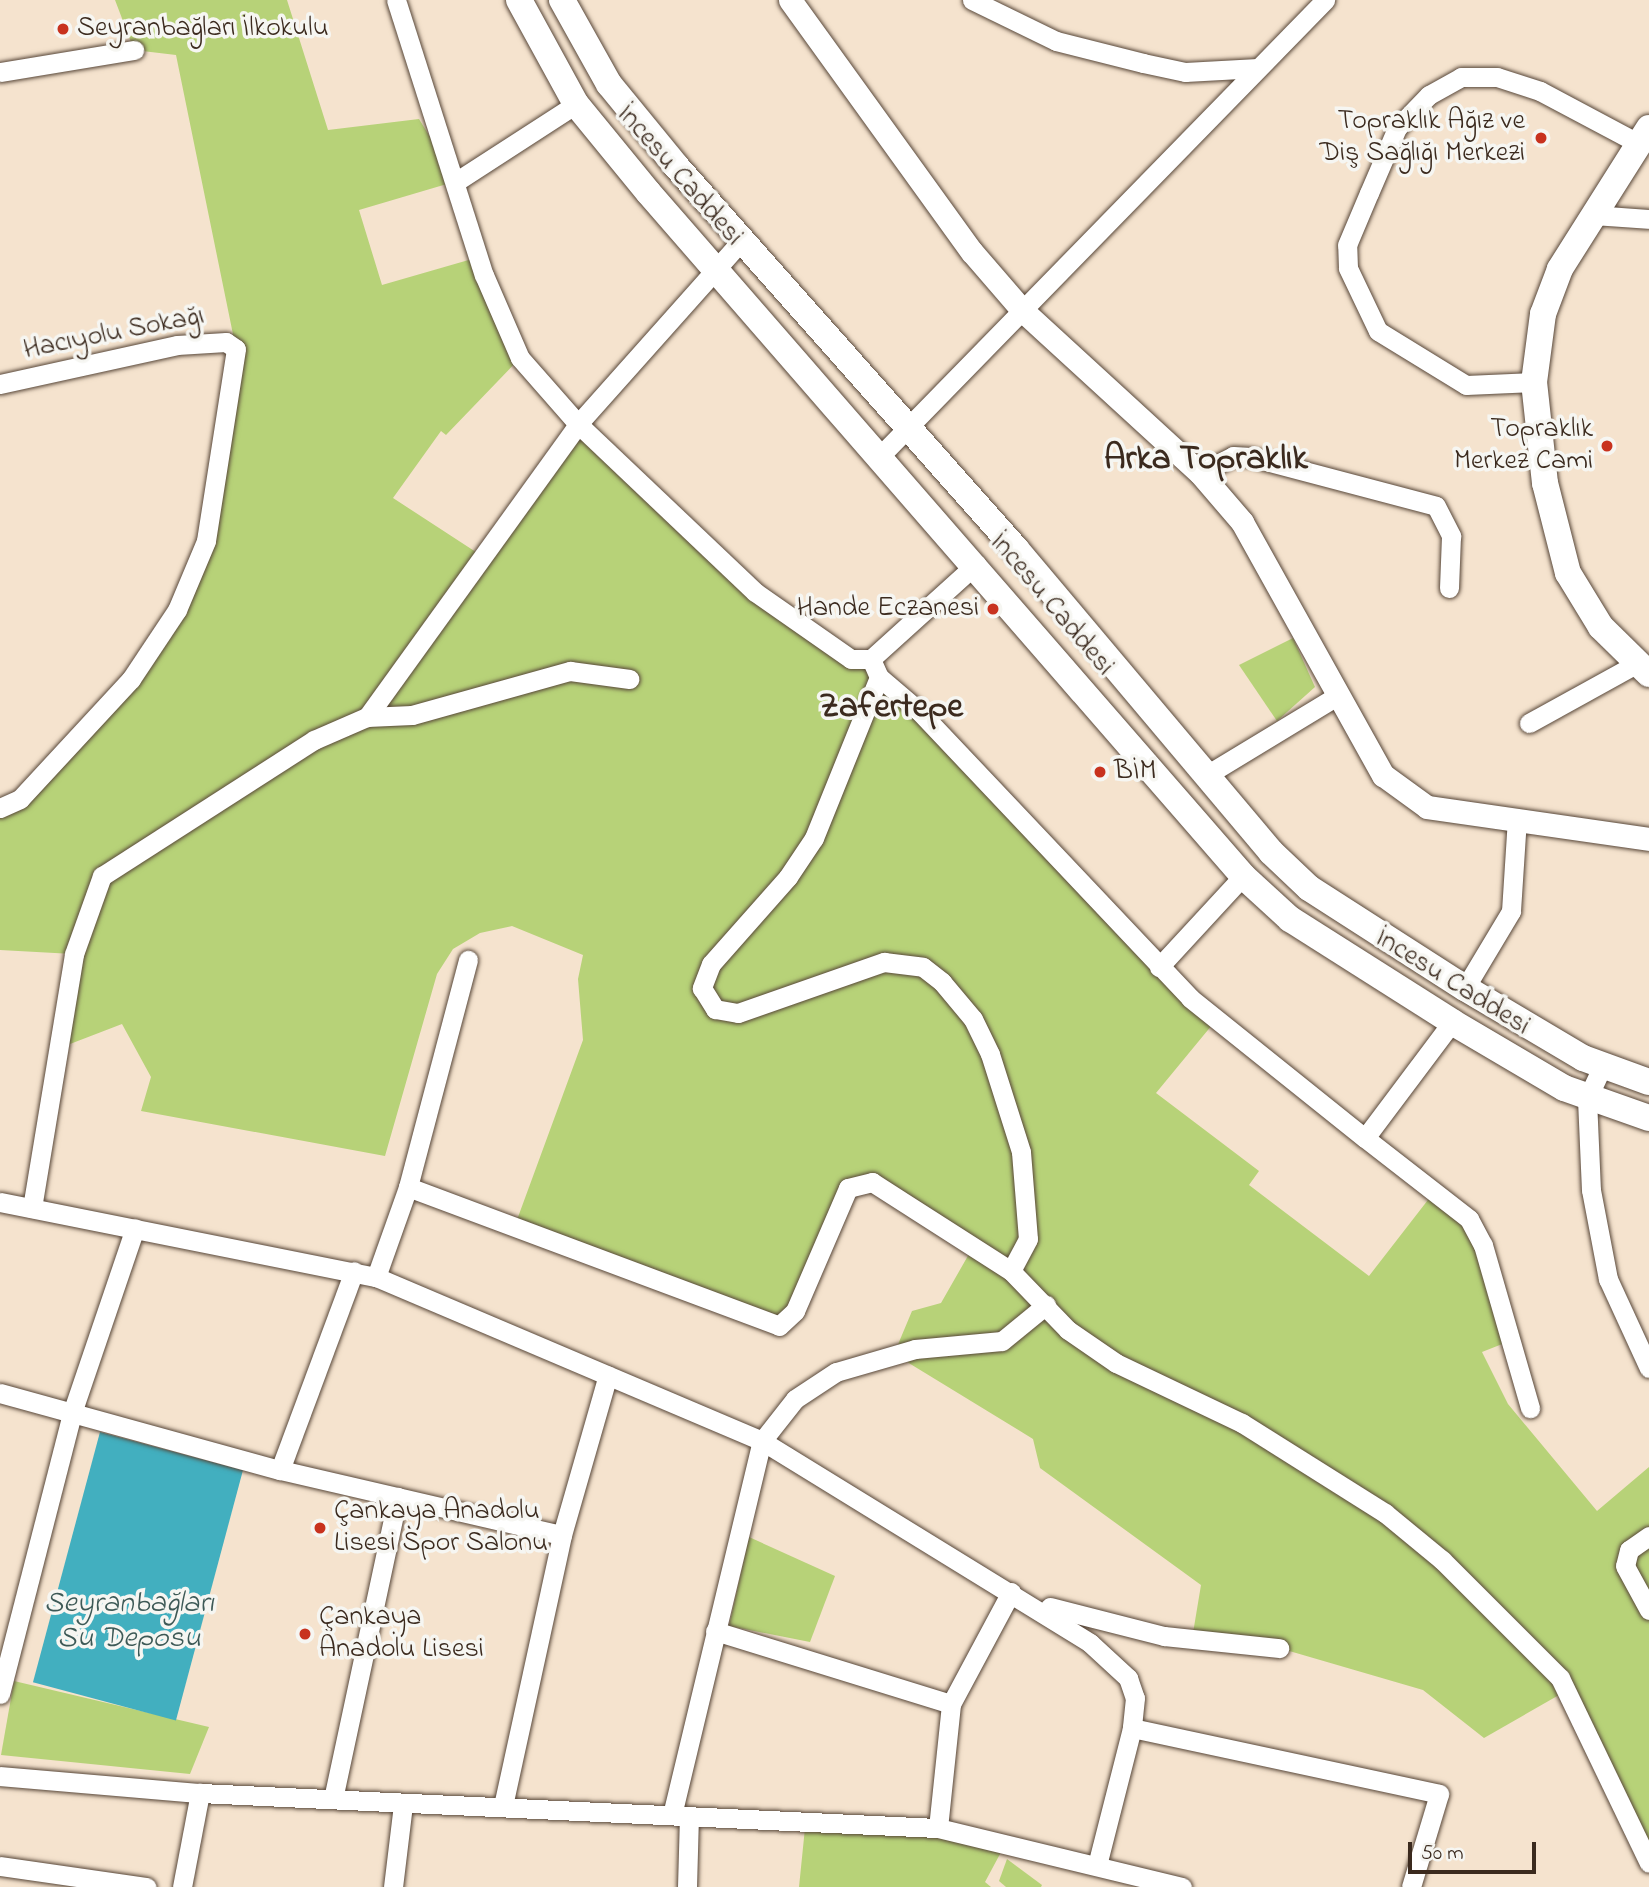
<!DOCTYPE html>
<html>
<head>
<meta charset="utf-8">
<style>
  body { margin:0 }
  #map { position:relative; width:1649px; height:1887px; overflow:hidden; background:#f5e3ce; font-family:"Indie Flower",sans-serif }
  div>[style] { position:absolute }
  .green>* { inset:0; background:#b7d278 }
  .water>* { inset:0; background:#42afbf; transform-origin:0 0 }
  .roads { filter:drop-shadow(0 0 2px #574638) drop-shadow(0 0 2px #574638) }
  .minor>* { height:19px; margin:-9.5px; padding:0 9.5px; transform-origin:9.5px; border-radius:9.5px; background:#fff }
  .tertiary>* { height:23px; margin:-11.5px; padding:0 11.5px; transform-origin:11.5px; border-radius:11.5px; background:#fff }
  .secondary>* { height:26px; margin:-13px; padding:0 13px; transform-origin:13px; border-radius:13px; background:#fff }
  .dots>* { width:19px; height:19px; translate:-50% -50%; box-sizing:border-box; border:4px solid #f6f6f2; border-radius:50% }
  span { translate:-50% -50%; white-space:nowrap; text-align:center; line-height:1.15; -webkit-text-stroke:7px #f6f6f2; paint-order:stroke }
  .poi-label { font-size:28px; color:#3b2a1e }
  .left { translate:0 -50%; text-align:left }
  .right { translate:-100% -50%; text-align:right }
  .street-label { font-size:28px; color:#3b2a1e }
  .water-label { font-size:30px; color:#3d5956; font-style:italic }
  .district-label { font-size:35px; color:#3b2a1e; font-weight:700 }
  .scale { position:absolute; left:1408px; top:1842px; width:128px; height:32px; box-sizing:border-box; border:4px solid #3b2a1e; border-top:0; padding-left:9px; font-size:21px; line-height:24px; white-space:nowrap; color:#3b2a1e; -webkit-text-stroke:5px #f6f6f2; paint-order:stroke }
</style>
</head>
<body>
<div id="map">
  <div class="green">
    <i style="clip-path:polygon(115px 0,287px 0,328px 130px,419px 119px,457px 181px,359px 210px,382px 285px,479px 257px,520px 358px,446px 435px,441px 431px,393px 498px,482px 556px,578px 424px,755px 592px,871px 659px,1217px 1019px,1156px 1093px,1259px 1171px,1249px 1185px,1369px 1276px,1431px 1196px,1487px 1234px,1520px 1337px,1482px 1352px,1508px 1404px,1597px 1511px,1649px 1467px,1649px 1863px,1566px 1691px,1484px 1738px,1423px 1690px,1279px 1648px,1192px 1639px,1201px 1585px,1040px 1468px,1033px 1439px,894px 1354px,912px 1311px,941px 1303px,973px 1247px,854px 1184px,785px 1323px,514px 1228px,583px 1040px,578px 979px,583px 955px,512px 926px,480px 933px,453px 949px,437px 974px,385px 1156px,141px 1111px,151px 1077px,122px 1024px,57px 1049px,73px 954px,0 950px,0 808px,131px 679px,206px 541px,236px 349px,176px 55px,134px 50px)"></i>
    <i style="clip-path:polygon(1293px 638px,1315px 687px,1277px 721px,1239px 665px)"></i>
    <i style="clip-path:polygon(749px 1537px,835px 1576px,810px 1642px,729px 1626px)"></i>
    <i style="clip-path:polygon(14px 1681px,209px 1727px,190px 1774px,1px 1755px)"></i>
    <i style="clip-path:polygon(806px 1818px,1007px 1841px,985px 1882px,991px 1887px,799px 1887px)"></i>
    <i style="clip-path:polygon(1007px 1859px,1042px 1885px,1041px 1887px,1006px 1887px,999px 1881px)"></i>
  </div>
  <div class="water">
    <i style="left:100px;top:1432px;width:148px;height:259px;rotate:15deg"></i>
  </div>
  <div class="roads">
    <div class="minor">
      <i style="left:396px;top:0;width:289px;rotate:72.3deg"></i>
      <i style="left:484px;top:275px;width:90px;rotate:66.6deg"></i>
      <i style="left:520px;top:358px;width:88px;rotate:48.7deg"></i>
      <i style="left:578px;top:424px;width:244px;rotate:43.5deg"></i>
      <i style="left:755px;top:592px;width:117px;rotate:34.9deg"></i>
      <i style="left:851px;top:659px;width:20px"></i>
      <i style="left:871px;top:659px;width:142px;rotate:-42.1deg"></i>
      <i style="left:972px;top:0;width:93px;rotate:26deg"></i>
      <i style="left:1056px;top:41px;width:90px;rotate:14.2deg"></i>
      <i style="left:1143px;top:63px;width:43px;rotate:12.1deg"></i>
      <i style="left:1185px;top:72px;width:73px;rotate:-3.1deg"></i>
      <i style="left:0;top:72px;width:136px;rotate:-9.3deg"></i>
      <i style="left:457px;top:181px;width:142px;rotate:-32.9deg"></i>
      <i style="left:1592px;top:215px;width:57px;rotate:4deg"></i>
      <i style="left:1534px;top:382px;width:68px;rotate:177.5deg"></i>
      <i style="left:1466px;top:385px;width:103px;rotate:-148.5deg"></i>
      <i style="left:1378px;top:331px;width:70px;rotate:-115.5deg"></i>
      <i style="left:1348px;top:268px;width:23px;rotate:-92deg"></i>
      <i style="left:1347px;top:245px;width:56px;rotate:-67.1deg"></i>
      <i style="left:1369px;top:193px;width:71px;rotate:-66.7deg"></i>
      <i style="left:1397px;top:128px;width:46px;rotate:-45.9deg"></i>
      <i style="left:1429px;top:95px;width:37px;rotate:-29deg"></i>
      <i style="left:1461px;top:77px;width:36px"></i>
      <i style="left:1497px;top:77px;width:45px;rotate:18deg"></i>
      <i style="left:1540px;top:91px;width:111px;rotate:28deg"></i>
      <i style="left:0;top:384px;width:181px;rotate:-12.4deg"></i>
      <i style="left:177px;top:345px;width:49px;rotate:-3.5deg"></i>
      <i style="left:226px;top:342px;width:12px;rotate:35deg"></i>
      <i style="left:236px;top:349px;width:194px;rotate:98.9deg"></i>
      <i style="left:206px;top:541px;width:75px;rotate:112.8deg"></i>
      <i style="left:177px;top:610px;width:83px;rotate:123.7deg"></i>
      <i style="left:131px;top:679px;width:163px;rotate:132.8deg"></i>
      <i style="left:20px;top:799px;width:22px;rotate:156deg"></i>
      <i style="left:881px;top:455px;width:636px;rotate:-45.7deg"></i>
      <i style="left:1200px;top:473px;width:37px;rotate:-27deg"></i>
      <i style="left:1233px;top:456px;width:18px;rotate:3deg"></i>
      <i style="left:1251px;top:457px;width:191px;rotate:14.8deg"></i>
      <i style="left:1436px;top:506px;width:34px;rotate:63deg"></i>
      <i style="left:1451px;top:536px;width:52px;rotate:92.2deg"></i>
      <i style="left:871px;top:659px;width:20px;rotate:66deg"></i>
      <i style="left:879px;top:677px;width:174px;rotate:112deg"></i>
      <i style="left:814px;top:838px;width:47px;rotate:123.7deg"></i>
      <i style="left:788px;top:877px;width:116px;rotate:131.5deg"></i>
      <i style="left:711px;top:964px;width:26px;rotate:111deg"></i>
      <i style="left:702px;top:988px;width:25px;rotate:58deg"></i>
      <i style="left:715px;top:1009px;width:23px;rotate:10deg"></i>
      <i style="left:738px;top:1013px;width:155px;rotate:-19.3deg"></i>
      <i style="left:884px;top:962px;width:39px;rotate:7deg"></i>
      <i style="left:923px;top:967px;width:24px;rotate:38deg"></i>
      <i style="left:942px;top:982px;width:48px;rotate:50deg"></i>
      <i style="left:973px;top:1019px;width:39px;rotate:64deg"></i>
      <i style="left:990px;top:1054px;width:103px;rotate:72.4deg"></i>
      <i style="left:1021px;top:1152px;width:87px;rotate:85.4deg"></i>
      <i style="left:1028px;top:1239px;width:36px;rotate:118deg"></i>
      <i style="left:879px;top:677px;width:52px;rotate:40.4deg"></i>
      <i style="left:919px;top:711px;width:395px;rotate:46.6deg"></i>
      <i style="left:1190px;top:998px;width:224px;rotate:38.7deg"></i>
      <i style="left:1365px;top:1138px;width:145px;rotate:-53.1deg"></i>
      <i style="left:367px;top:717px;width:45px;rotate:-2.5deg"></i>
      <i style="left:412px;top:715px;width:164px;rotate:-15.6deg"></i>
      <i style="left:570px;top:671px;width:60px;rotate:7.7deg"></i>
      <i style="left:1529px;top:723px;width:122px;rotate:-28.9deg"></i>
      <i style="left:1205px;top:776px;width:154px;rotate:-31.2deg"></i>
      <i style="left:1159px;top:967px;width:124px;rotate:-47.3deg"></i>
      <i style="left:1465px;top:988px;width:90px;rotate:-59.1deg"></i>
      <i style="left:1511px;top:911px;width:93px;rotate:-86.3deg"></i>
      <i style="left:1602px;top:1067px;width:35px;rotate:115deg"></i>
      <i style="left:1587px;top:1099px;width:91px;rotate:87.5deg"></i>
      <i style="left:1591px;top:1190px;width:91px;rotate:79.2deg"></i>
      <i style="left:1608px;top:1279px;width:98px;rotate:65.3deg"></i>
      <i style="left:1365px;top:1138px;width:132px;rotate:37.9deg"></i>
      <i style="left:1469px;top:1219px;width:30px;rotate:62deg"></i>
      <i style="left:1483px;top:1245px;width:170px;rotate:73.9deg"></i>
      <i style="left:408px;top:1187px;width:396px;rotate:20.5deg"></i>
      <i style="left:779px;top:1326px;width:22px;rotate:-43deg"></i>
      <i style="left:795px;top:1311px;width:134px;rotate:-66.7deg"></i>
      <i style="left:848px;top:1188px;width:25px;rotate:-14deg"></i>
      <i style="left:872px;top:1182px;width:165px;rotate:32.6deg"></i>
      <i style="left:1011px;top:1271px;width:82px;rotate:46deg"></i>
      <i style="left:1068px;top:1330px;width:58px;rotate:34.5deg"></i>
      <i style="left:1116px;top:1363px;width:140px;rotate:25.5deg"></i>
      <i style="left:1242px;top:1423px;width:169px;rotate:32.2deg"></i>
      <i style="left:1385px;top:1513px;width:74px;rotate:39.5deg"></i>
      <i style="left:1442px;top:1560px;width:167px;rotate:45deg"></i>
      <i style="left:1560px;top:1678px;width:205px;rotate:64.3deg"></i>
      <i style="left:0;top:1202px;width:383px;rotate:11.3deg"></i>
      <i style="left:376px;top:1277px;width:419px;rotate:23deg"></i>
      <i style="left:762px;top:1441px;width:385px;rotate:31.6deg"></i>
      <i style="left:1090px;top:1643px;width:52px;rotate:42.6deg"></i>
      <i style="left:1128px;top:1678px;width:21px;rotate:71deg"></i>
      <i style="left:1135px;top:1698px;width:30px;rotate:96deg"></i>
      <i style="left:1132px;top:1728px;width:141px;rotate:104.3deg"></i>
      <i style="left:32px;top:1208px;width:257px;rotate:-80.6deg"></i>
      <i style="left:74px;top:954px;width:83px;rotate:-70.3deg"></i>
      <i style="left:102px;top:876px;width:252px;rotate:-32.7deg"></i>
      <i style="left:314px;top:740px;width:58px;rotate:-23.5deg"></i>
      <i style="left:367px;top:717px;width:361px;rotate:-54.2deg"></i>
      <i style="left:578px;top:424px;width:246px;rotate:-48.3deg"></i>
      <i style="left:376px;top:1277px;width:96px;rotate:-70.4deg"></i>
      <i style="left:408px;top:1187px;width:235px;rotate:-75.2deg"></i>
      <i style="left:0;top:1393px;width:290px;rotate:15.4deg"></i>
      <i style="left:280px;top:1470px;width:212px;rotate:-69.6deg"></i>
      <i style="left:280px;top:1470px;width:289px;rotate:13deg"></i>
      <i style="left:1649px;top:1536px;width:24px;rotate:145deg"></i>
      <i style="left:1629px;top:1550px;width:16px;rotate:104deg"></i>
      <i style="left:1625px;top:1566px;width:50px;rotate:61.4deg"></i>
      <i style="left:1050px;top:1607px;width:118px;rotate:14.3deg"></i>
      <i style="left:1164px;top:1636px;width:116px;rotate:6deg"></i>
      <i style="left:715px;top:1631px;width:247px;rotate:17.2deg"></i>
      <i style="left:0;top:1694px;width:290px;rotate:-75.6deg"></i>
      <i style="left:72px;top:1413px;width:195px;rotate:-71.2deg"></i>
      <i style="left:1132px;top:1728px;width:314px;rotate:12.1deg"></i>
      <i style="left:1439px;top:1794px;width:97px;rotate:106.8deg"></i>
      <i style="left:0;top:1776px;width:201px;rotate:4.9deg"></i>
      <i style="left:200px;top:1793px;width:739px;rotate:2.72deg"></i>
      <i style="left:938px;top:1828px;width:251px;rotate:13.6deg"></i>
      <i style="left:333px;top:1799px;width:309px;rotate:-77.9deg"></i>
      <i style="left:503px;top:1806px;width:277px;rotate:-77.7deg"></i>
      <i style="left:562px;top:1535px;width:166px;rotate:-74deg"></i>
      <i style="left:672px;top:1815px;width:385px;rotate:-76.5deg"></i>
      <i style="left:762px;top:1441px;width:53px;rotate:-51.8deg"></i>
      <i style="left:795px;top:1399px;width:49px;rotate:-33.4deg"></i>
      <i style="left:836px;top:1372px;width:82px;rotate:-16.2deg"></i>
      <i style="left:915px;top:1349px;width:87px;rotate:-5.3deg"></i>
      <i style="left:1002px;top:1341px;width:57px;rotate:-39.3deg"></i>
      <i style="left:938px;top:1828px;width:125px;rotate:-84deg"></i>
      <i style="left:951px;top:1704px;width:127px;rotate:-61.8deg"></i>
      <i style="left:0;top:1866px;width:148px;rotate:8.2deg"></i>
      <i style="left:182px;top:1887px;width:96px;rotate:-79.2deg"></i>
      <i style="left:393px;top:1887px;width:84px;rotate:-83.1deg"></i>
      <i style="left:687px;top:1887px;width:71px;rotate:-88.4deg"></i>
    </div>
    <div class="tertiary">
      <i style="left:790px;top:0;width:311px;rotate:54.2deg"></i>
      <i style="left:972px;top:252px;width:78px;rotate:49.2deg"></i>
      <i style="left:1023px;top:311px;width:240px;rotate:42.5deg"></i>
      <i style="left:1200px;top:473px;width:65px;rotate:49.4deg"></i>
      <i style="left:1242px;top:522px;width:290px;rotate:60.9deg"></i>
      <i style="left:1383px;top:775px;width:54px;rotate:36deg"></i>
      <i style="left:1427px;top:807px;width:224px;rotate:8.2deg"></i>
    </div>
    <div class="secondary">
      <i style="left:519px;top:0;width:119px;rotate:61.3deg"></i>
      <i style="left:576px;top:104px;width:114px;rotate:50.7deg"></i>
      <i style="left:648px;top:192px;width:907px;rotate:48.98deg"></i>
      <i style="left:1243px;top:876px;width:64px;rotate:42.5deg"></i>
      <i style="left:1290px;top:919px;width:192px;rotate:32.4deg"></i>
      <i style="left:1452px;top:1022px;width:130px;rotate:30.5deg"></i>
      <i style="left:1564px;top:1088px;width:90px;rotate:19.4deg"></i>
      <i style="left:562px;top:0;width:96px;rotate:60.8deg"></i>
      <i style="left:609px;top:84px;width:106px;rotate:50.7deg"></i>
      <i style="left:676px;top:166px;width:512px;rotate:48.4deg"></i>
      <i style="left:1016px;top:549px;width:396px;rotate:49.9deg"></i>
      <i style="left:1271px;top:852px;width:52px;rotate:43.5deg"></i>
      <i style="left:1309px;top:888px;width:185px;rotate:32.7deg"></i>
      <i style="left:1465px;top:988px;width:137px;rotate:30.7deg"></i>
      <i style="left:1583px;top:1058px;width:70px;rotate:20deg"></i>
      <i style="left:1649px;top:128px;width:167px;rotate:122.3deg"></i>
      <i style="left:1560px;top:269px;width:48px;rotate:110.7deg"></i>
      <i style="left:1543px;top:314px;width:69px;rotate:97.5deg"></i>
      <i style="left:1534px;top:382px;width:102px;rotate:83.8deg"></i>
      <i style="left:1545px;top:483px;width:93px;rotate:75.7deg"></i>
      <i style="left:1568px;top:573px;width:63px;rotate:58.6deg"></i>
      <i style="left:1601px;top:627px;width:67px;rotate:44.4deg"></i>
    </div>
  </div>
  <div class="dots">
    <i style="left:63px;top:29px;background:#c8321e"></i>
    <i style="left:1541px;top:138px;background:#c8321e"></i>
    <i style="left:1607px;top:446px;background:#c8321e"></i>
    <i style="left:993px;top:609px;background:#c8321e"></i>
    <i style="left:1100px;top:772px;background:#c8321e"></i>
    <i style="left:320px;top:1528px;background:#c8321e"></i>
    <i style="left:305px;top:1634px;background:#c8321e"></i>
  </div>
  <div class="poi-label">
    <span class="left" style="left:77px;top:29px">Seyranbağları İlkokulu</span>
    <span class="right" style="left:1525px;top:138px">Topraklık Ağız ve<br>Diş Sağlığı Merkezi</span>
    <span class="right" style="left:1593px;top:446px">Topraklık<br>Merkez Cami</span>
    <span class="right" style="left:979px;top:609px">Hande Eczanesi</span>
    <span class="left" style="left:1114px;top:772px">BİM</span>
    <span class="left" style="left:334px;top:1528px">Çankaya Anadolu<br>Lisesi Spor Salonu</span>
    <span class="left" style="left:319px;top:1634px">Çankaya<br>Anadolu Lisesi</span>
  </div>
  <div class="street-label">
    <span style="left:679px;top:176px;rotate:49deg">İncesu Caddesi</span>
    <span style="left:114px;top:334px;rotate:-11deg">Hacıyolu Sokağı</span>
    <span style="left:1051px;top:605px;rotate:50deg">İncesu Caddesi</span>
    <span style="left:1452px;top:983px;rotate:32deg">İncesu Caddesi</span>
  </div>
  <div class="water-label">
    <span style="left:129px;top:1621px">Seyranbağları<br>Su Deposu</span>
  </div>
  <div class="district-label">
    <span style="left:1206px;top:460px">Arka Topraklık</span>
    <span style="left:891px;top:708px">Zafertepe</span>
  </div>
  <div class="scale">50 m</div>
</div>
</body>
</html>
